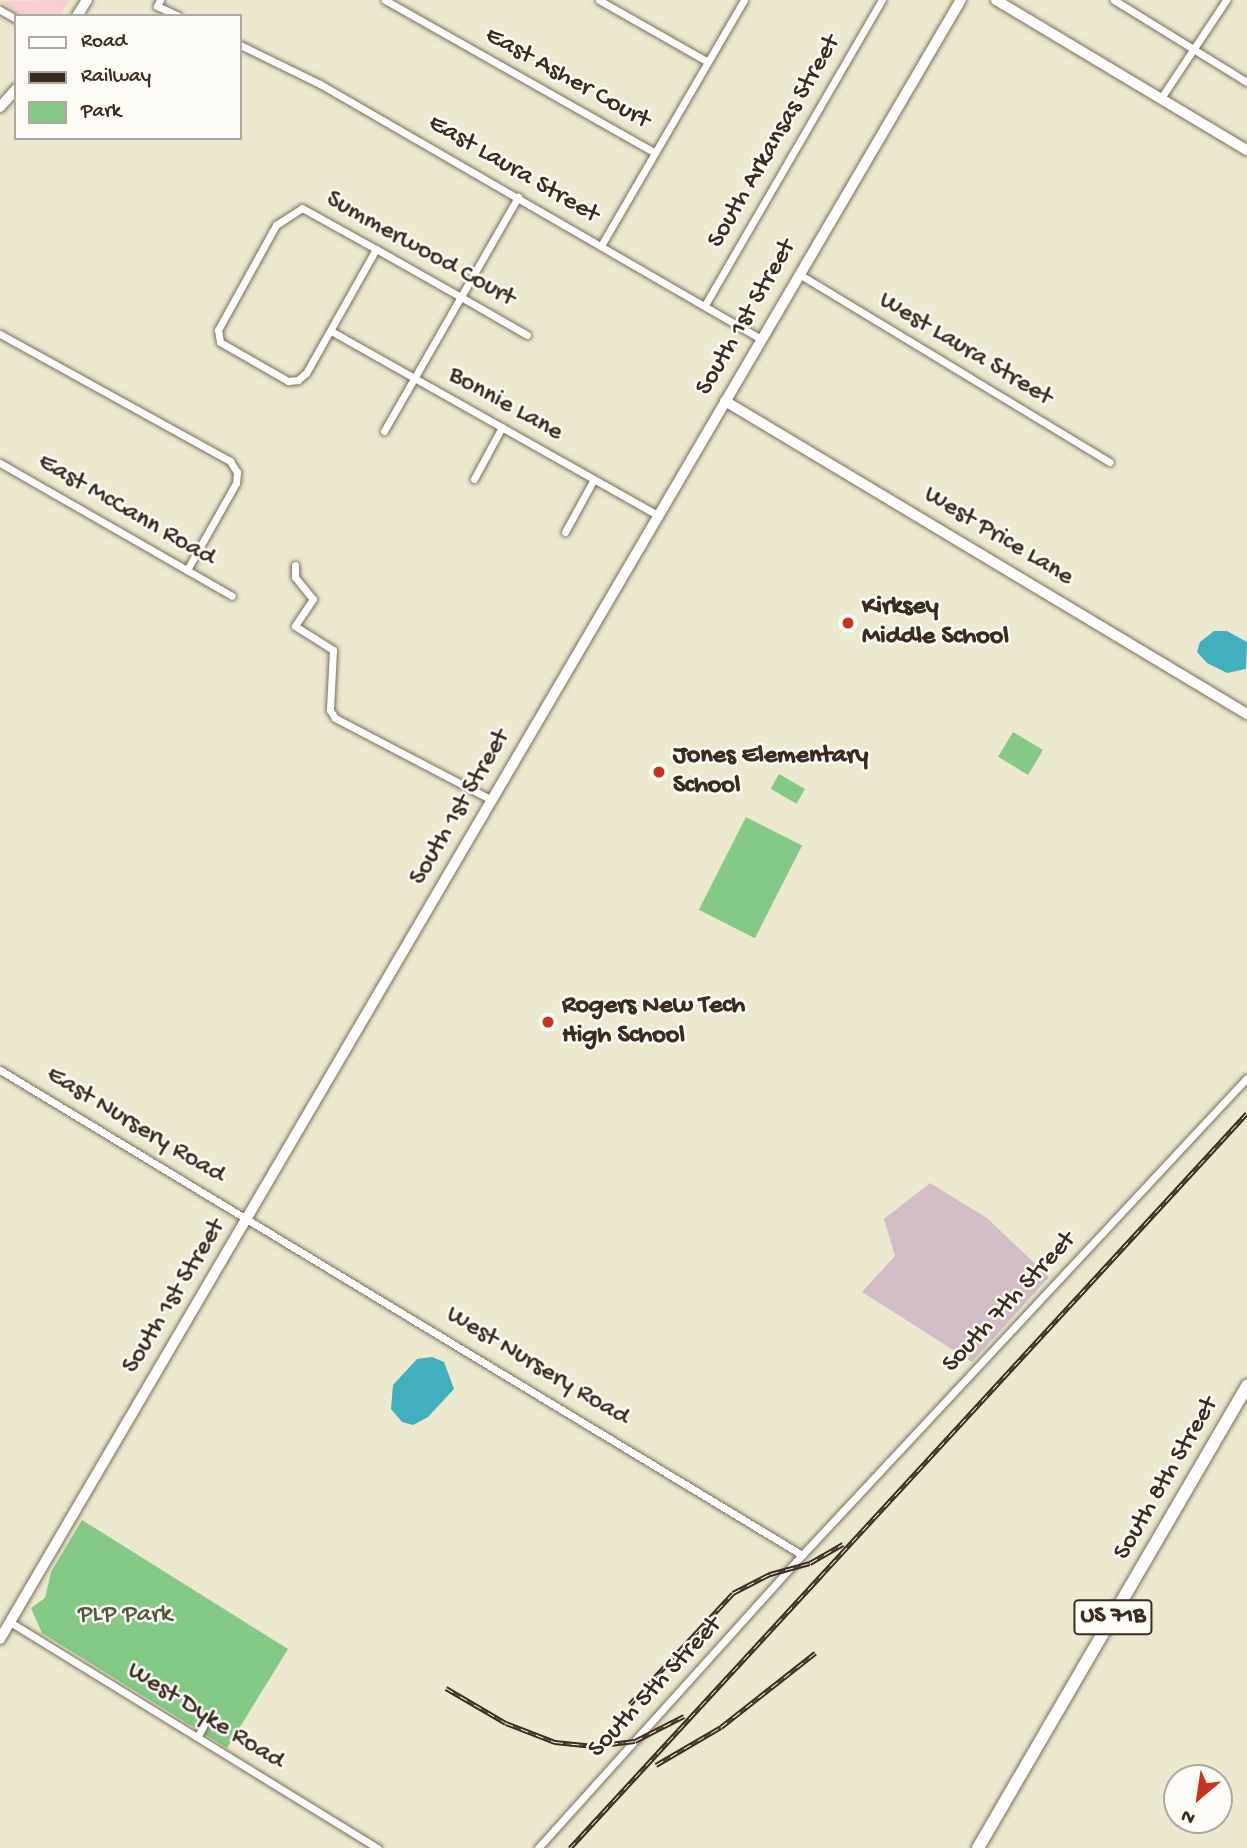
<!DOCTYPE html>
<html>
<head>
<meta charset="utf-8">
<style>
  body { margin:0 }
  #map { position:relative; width:1247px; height:1848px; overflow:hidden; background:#ede9ce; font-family:"Gochi Hand",sans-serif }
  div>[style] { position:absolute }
  .built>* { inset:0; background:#f7cfd3 }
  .industrial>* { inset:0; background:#d2bdc7 }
  .green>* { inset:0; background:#84ca85; transform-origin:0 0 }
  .water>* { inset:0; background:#41afbe }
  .roads { filter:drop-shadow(0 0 2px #796d5c) drop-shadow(0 0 2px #796d5c) }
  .street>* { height:7px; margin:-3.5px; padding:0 3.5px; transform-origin:3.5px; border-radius:3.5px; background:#fff }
  .secondary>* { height:10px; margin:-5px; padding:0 5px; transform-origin:5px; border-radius:5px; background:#fff }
  .primary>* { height:12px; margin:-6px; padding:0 6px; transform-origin:6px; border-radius:6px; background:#fff }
  .rail>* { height:5px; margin-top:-2.5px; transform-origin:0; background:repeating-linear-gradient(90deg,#fdfcf7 0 8px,#3b2a1e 0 16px); box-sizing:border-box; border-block:2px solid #3b2a1e }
  .dots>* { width:19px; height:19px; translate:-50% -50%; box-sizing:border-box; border:4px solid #fdfcf7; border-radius:50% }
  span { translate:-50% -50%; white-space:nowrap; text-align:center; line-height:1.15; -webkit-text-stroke:5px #fdfcf7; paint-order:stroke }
  .shield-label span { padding:2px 5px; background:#fdfcf7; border:2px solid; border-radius:5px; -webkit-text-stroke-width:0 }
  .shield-label { font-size:24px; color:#3b2a1e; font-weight:700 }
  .street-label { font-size:26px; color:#3b2a1e }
  .poi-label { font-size:26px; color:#3b2a1e; font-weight:700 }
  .left { translate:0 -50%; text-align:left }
  .park-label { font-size:26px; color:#515a3d }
  .legend { position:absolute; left:14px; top:14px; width:228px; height:126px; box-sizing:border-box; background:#fdfcf7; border:2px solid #afa8a0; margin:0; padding:9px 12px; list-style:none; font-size:21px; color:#3b2a1e }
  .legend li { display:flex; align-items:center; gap:14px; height:35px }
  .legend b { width:35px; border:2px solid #afa8a0 }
  .north { position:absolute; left:1163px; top:1764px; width:70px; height:70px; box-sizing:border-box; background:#fdfcf7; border:2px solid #afa8a0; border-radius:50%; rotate:209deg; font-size:19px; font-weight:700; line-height:28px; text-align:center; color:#3b2a1e }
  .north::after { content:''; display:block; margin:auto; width:24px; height:32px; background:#c8321e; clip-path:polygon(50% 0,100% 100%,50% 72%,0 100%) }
</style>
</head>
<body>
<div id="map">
  <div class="built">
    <i style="clip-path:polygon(70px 0,60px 16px,27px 16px,0 1px)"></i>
  </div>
  <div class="industrial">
    <i style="clip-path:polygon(930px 1183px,987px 1218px,1049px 1277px,972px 1362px,862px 1292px,895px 1256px,884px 1219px)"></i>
  </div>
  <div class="green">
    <i style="left:1013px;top:732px;width:35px;height:29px;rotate:31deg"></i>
    <i style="left:779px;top:774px;width:30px;height:17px;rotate:30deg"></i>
    <i style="left:746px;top:817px;width:63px;height:104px;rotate:27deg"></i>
    <i style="clip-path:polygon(82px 1520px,288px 1649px,227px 1748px,42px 1633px,31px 1608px,45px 1598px,51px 1572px)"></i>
  </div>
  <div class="water">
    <i style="clip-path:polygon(1214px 631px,1227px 631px,1247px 642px,1246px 669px,1227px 673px,1207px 663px,1197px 652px,1200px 642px)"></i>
    <i style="clip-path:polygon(432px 1357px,444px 1362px,454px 1389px,428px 1417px,413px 1425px,402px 1422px,391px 1409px,393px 1385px,417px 1359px)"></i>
  </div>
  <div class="roads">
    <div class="street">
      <i style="left:160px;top:0;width:7px;rotate:117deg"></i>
      <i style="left:157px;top:6px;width:23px;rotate:25deg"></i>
      <i style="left:385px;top:0;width:310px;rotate:29.5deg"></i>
      <i style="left:599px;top:0;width:125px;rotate:29.6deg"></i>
      <i style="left:1114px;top:0;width:156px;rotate:31.7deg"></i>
      <i style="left:0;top:10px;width:18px;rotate:29deg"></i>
      <i style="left:240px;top:45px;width:89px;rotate:26deg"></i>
      <i style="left:320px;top:84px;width:509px;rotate:30.04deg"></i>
      <i style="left:1161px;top:98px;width:118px;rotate:-56.4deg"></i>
      <i style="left:602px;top:244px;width:282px;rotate:-59.8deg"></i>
      <i style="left:376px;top:249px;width:142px;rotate:119.4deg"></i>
      <i style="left:306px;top:373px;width:11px;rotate:139deg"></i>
      <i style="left:298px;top:380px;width:10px;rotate:174deg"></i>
      <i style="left:288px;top:381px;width:78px;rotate:-150.2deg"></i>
      <i style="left:220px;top:342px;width:12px;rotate:-99deg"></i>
      <i style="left:218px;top:330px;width:120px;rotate:-61.1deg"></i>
      <i style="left:276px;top:225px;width:31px;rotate:-33deg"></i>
      <i style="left:302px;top:208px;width:85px;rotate:29deg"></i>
      <i style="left:376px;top:249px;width:98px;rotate:29.5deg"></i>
      <i style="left:461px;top:297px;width:76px;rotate:29.9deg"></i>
      <i style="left:799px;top:274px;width:363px;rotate:31.2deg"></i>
      <i style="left:705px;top:305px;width:353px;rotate:-59.9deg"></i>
      <i style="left:331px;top:331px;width:375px;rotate:29.4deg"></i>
      <i style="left:0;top:334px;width:263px;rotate:28.9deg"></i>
      <i style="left:230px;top:461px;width:13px;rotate:58deg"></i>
      <i style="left:237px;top:472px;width:11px;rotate:95deg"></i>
      <i style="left:236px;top:483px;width:100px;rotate:119.4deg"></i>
      <i style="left:384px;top:431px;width:270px;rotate:-60.2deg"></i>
      <i style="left:0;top:463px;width:267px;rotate:29.8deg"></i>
      <i style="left:474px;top:479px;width:59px;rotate:-61.7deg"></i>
      <i style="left:565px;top:532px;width:60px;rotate:-61.3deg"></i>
      <i style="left:295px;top:565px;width:12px;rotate:90deg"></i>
      <i style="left:295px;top:577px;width:28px;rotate:51deg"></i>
      <i style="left:313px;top:599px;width:32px;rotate:124deg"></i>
      <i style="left:295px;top:626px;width:45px;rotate:32.3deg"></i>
      <i style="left:333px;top:650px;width:60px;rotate:92.9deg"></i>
      <i style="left:330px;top:710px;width:9px;rotate:58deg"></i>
      <i style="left:335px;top:718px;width:177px;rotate:27.6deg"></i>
      <i style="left:0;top:1070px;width:937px;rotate:31.16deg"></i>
      <i style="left:10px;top:1622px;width:432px;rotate:31.6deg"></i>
      <i style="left:198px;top:1736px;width:19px;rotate:-62deg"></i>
      <i style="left:538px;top:1848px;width:394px;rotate:-48deg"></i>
      <i style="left:802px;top:1555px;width:652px;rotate:-46.99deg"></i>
    </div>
    <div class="secondary">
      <i style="left:996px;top:0;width:292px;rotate:30.9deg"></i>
      <i style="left:77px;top:16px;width:19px;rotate:-58deg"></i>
      <i style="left:0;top:107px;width:24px;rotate:-48deg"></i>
      <i style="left:725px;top:401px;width:609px;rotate:30.95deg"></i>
      <i style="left:0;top:1639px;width:1900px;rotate:-59.62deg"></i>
    </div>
    <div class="primary">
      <i style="left:978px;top:1848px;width:535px;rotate:-59.79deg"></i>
    </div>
  </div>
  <div class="rail">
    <i style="left:446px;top:1688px;width:69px;rotate:30.3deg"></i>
    <i style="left:506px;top:1723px;width:53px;rotate:21.2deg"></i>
    <i style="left:555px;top:1742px;width:39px;rotate:6deg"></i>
    <i style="left:594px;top:1746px;width:41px;rotate:-7deg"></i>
    <i style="left:635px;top:1741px;width:55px;rotate:-27deg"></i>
    <i style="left:630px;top:1704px;width:151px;rotate:-47.1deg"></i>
    <i style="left:733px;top:1593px;width:42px;rotate:-27.2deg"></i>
    <i style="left:770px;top:1574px;width:41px;rotate:-15.4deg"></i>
    <i style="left:810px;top:1563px;width:38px;rotate:-30deg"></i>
    <i style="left:656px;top:1765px;width:75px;rotate:-30.3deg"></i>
    <i style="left:721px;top:1727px;width:120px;rotate:-38.2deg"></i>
    <i style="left:570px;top:1848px;width:999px;rotate:-47.35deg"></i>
  </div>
  <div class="dots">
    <i style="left:848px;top:623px;background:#c8321e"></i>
    <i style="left:659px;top:772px;background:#c8321e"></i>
    <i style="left:548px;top:1022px;background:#c8321e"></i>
  </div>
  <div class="shield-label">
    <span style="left:1113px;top:1617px">US 71B</span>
  </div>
  <div class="street-label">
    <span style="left:567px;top:79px;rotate:29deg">East Asher Court</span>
    <span style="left:775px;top:142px;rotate:-60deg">South Arkansas Street</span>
    <span style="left:513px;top:170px;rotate:30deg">East Laura Street</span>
    <span style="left:420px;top:250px;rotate:29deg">Summerwood Court</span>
    <span style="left:747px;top:318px;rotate:-60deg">South 1st Street</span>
    <span style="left:965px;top:350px;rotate:31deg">West Laura Street</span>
    <span style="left:505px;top:405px;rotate:29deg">Bonnie Lane</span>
    <span style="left:126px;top:511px;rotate:30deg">East McCann Road</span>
    <span style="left:998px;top:537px;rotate:31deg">West Price Lane</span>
    <span style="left:461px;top:808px;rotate:-60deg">South 1st Street</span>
    <span style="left:135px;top:1126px;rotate:31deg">East Nursery Road</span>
    <span style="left:175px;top:1297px;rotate:-59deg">South 1st Street</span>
    <span style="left:1010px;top:1303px;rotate:-47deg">South 7th Street</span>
    <span style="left:537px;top:1367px;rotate:31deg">West Nursery Road</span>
    <span style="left:1167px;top:1479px;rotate:-60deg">South 8th Street</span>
    <span style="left:656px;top:1688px;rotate:-47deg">South 5th Street</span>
    <span style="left:205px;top:1717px;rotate:32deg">West Dyke Road</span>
  </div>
  <div class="poi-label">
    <span class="left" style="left:862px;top:623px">Kirksey<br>Middle School</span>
    <span class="left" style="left:673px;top:772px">Jones Elementary<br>School</span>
    <span class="left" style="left:562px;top:1022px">Rogers New Tech<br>High School</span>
  </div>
  <div class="park-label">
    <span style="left:125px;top:1616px">PLP Park</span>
  </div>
  <ul class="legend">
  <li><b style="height:9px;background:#fff"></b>Road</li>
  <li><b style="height:9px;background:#3b2a1e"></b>Railway</li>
  <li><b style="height:19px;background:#84ca85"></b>Park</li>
  </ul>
  <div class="north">N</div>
</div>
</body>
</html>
